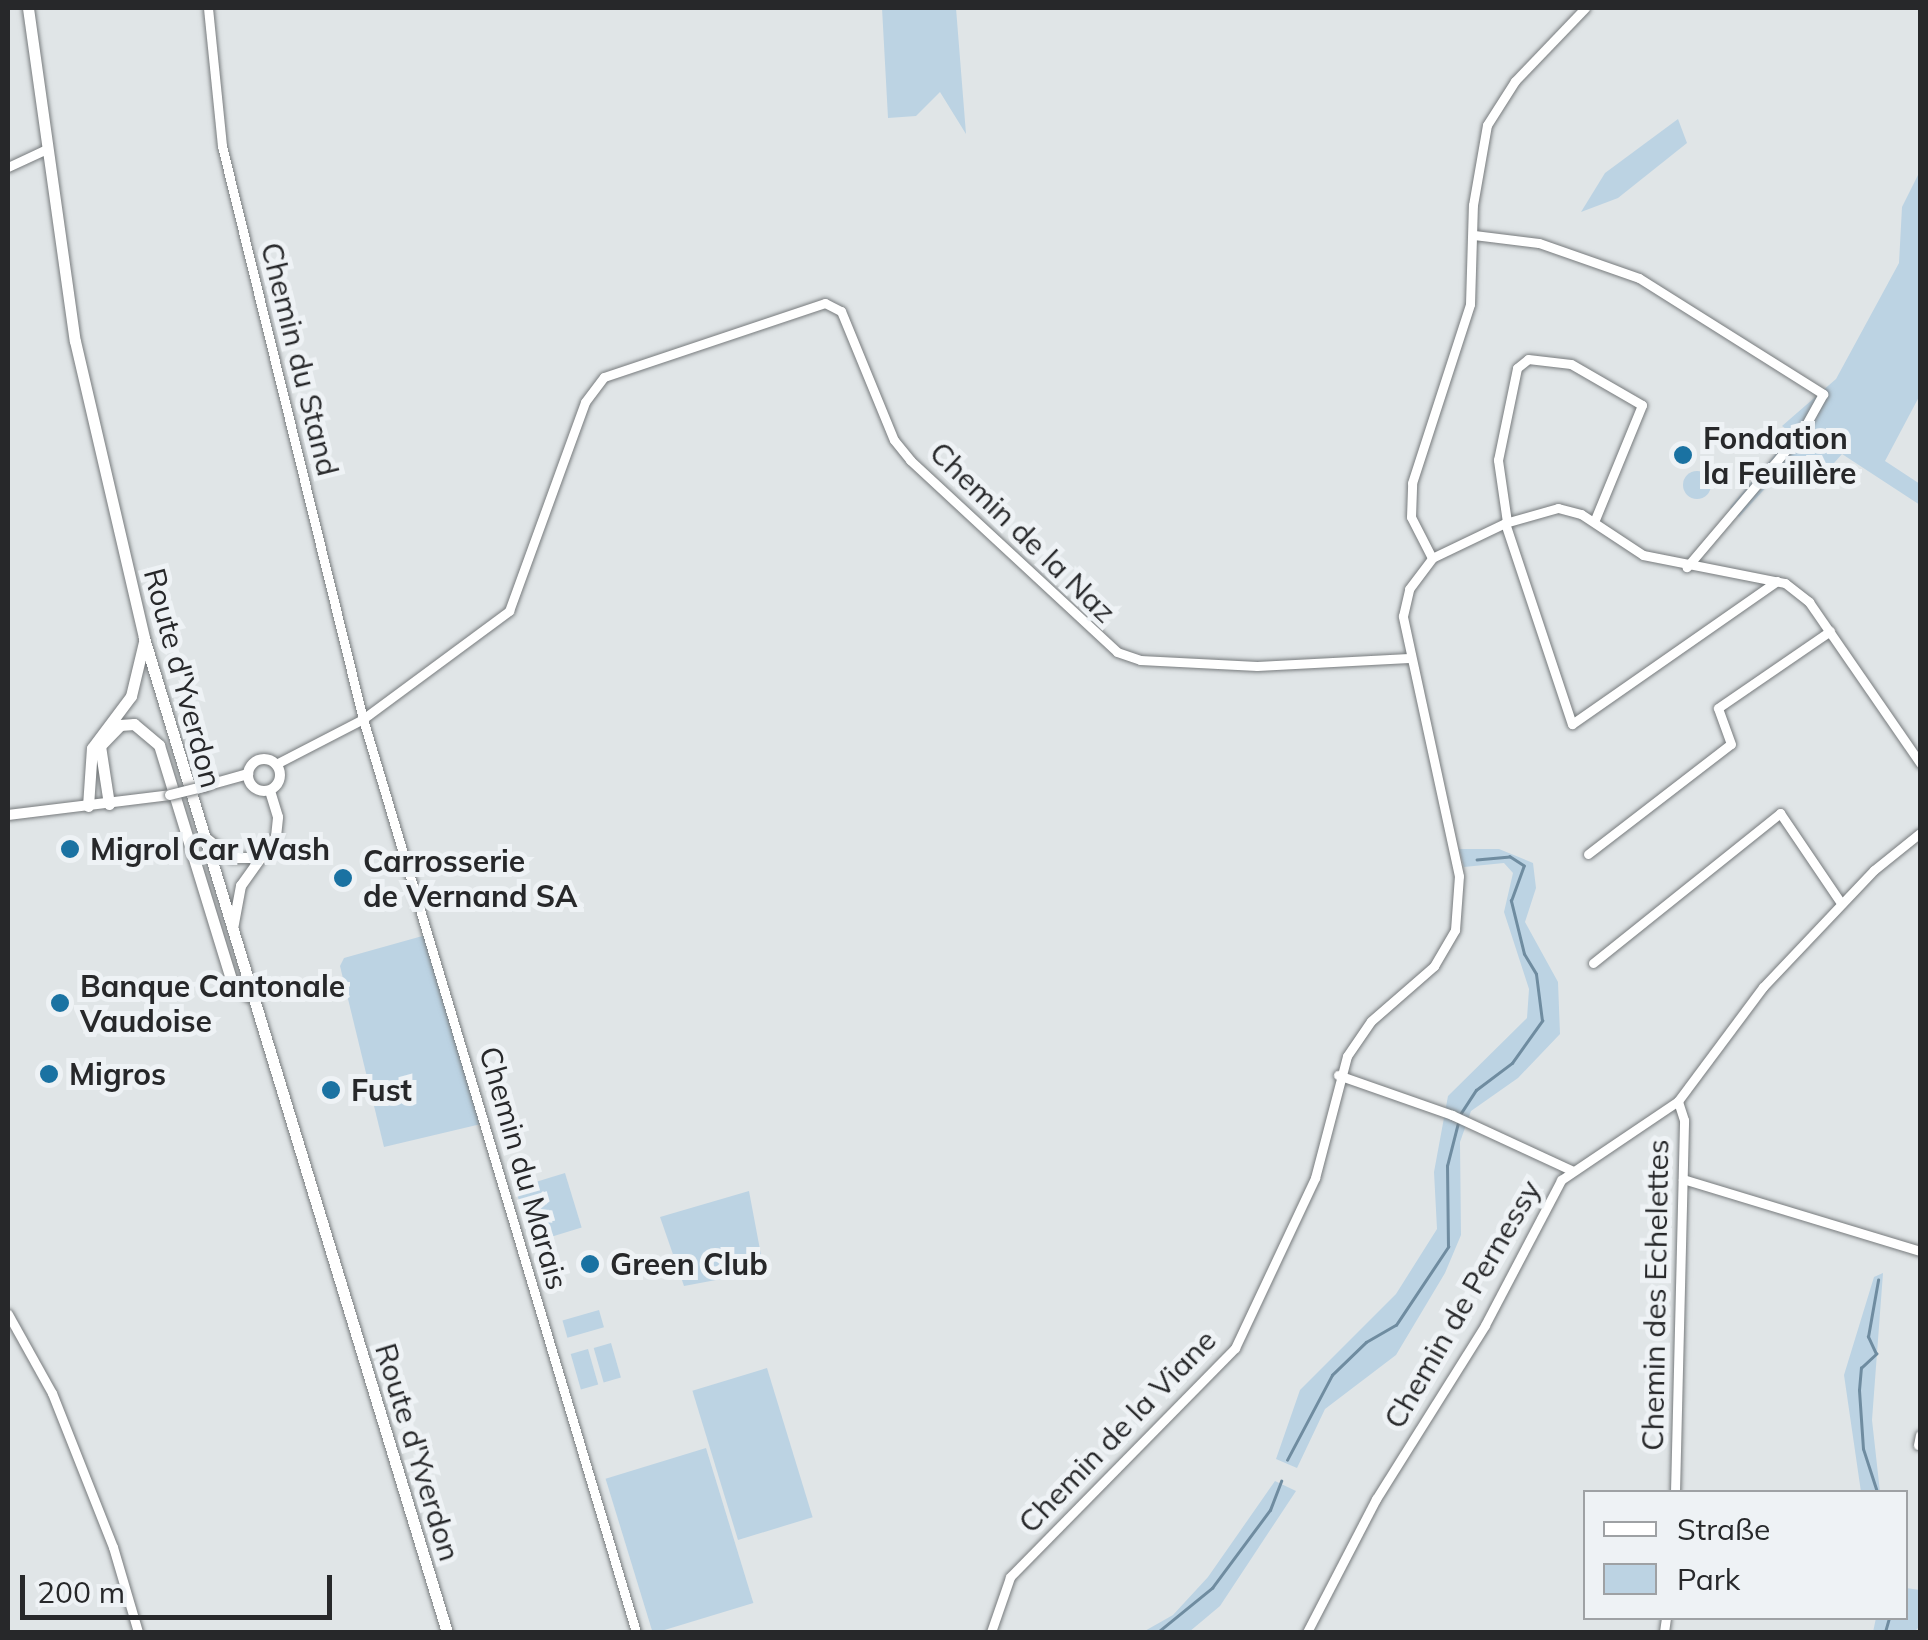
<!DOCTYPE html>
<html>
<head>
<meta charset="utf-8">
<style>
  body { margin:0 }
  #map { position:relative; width:1928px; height:1640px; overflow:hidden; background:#e0e5e7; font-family:Mulish,sans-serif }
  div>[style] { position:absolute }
  .green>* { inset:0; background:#bcd3e3; transform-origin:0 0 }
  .round { border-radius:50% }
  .stream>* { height:2.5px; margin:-1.25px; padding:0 1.25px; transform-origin:1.25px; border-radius:1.25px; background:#6f8ca0 }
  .roads { filter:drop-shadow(0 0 2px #777b7d) drop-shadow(0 0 2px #777b7d) }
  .minor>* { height:9px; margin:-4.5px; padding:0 4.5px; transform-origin:4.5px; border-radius:4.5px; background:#fff }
  .tertiary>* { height:10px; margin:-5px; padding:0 5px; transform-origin:5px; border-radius:5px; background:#fff }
  .tertiary>.ring { margin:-5px; padding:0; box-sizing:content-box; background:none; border:10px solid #fff; border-radius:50% }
  .secondary>* { height:11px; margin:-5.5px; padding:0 5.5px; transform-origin:5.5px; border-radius:5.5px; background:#fff }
  .bridges { filter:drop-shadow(0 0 2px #777b7d) drop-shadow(0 0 2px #777b7d) }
  .tertiary-bridge>* { height:10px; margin:-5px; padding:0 5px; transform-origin:5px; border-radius:5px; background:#fff }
  .dots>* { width:28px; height:28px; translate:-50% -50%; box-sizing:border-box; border:5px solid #eef2f5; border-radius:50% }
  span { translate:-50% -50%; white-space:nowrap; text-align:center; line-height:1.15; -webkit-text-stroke:10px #eef2f5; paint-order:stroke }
  .street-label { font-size:30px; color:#27282a }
  .poi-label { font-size:30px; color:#27282a; font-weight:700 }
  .left { translate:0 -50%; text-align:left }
  .frame { position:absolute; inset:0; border:10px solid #27282a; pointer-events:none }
  .legend { position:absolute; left:1583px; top:1490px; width:325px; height:130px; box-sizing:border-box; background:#eef2f5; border:2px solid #9ea1a4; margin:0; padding:12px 18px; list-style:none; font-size:30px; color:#27282a }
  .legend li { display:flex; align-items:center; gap:20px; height:50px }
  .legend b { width:50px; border:2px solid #9ea1a4 }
  .scale { position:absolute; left:20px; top:1575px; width:312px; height:45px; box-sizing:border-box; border:5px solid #27282a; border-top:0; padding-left:12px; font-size:30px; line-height:35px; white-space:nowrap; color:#27282a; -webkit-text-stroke:8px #eef2f5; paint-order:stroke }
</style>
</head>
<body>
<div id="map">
  <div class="green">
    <i style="clip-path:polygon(882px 8px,956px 8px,966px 134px,940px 92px,916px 116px,888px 118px)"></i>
    <i style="clip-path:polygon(1678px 119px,1687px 143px,1618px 198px,1581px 212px,1605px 173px)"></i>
    <i style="clip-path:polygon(1920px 171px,1920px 395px,1885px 461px,1920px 484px,1920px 505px,1842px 454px,1827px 471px,1794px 457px,1739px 517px,1730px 507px,1793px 434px,1782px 426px,1836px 379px,1899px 263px,1902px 207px)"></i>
    <i class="round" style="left:1683px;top:471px;width:28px;height:28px"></i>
    <i style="clip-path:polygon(1459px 849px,1499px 849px,1533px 863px,1536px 888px,1525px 922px,1558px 982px,1560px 1034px,1518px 1078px,1471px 1111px,1460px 1142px,1461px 1235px,1445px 1273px,1396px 1355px,1325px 1409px,1297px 1468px,1276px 1459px,1300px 1390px,1396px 1294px,1437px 1229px,1434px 1172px,1448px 1096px,1527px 1018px,1529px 989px,1504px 912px,1513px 873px,1504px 863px,1464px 867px)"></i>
    <i style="clip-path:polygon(426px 935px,481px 1124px,384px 1147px,340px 966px,344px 958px)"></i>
    <i style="left:565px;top:1173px;width:57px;height:52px;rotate:73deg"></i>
    <i style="clip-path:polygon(749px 1191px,764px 1271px,684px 1286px,660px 1217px)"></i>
    <i style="clip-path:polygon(1883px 1273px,1872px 1420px,1880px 1492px,1861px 1492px,1844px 1375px,1874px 1277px)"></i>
    <i style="left:599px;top:1310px;width:18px;height:38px;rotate:74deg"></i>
    <i style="left:611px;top:1343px;width:36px;height:18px;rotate:74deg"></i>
    <i style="left:588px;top:1349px;width:37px;height:18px;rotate:74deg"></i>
    <i style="left:767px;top:1368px;width:156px;height:78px;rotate:73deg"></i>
    <i style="left:706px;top:1448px;width:162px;height:105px;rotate:73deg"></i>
    <i style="clip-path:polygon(1275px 1481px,1296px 1491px,1220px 1606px,1189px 1632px,1143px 1632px,1173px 1615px,1208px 1577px)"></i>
    <i style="clip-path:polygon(1906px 1588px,1920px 1590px,1920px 1626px,1914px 1632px,1873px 1632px,1876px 1618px,1906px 1618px)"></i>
  </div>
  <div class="stream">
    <i style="left:1461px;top:1113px;width:27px;rotate:-57deg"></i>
    <i style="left:1476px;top:1090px;width:45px;rotate:-36.9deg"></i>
    <i style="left:1512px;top:1063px;width:52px;rotate:-54.5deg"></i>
    <i style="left:1542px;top:1021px;width:47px;rotate:-97.3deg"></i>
    <i style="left:1536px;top:974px;width:23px;rotate:-121deg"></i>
    <i style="left:1524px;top:954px;width:55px;rotate:-103.8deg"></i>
    <i style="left:1511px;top:901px;width:37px;rotate:-70deg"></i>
    <i style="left:1524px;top:866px;width:17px;rotate:-147deg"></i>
    <i style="left:1510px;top:857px;width:33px;rotate:175deg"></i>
    <i style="left:1287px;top:1460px;width:96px;rotate:-62.1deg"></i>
    <i style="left:1332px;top:1375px;width:47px;rotate:-44.1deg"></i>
    <i style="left:1366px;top:1342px;width:34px;rotate:-30deg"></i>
    <i style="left:1396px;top:1325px;width:94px;rotate:-56.3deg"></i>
    <i style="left:1448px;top:1247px;width:81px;rotate:-90.7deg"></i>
    <i style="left:1447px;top:1166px;width:44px;rotate:-75.7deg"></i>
    <i style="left:1877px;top:1492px;width:45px;rotate:-108deg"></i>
    <i style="left:1863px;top:1449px;width:59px;rotate:-93.9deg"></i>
    <i style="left:1859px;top:1390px;width:22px;rotate:-85deg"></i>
    <i style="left:1861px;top:1368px;width:21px;rotate:-43deg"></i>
    <i style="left:1876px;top:1354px;width:19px;rotate:-115deg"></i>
    <i style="left:1868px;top:1337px;width:58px;rotate:-80deg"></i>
    <i style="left:1158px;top:1632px;width:70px;rotate:-39.2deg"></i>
    <i style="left:1212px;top:1588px;width:97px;rotate:-53.4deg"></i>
    <i style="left:1270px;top:1510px;width:31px;rotate:-69deg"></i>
    <i style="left:1885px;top:1632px;width:15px;rotate:-74deg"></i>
  </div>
  <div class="roads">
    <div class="minor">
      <i style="left:208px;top:8px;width:139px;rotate:84.2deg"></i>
      <i style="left:222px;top:146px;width:590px;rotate:76.18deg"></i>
      <i style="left:363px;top:719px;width:953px;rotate:73.35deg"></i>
      <i style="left:8px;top:167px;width:40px;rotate:-25deg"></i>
      <i style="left:1474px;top:235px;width:65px;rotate:7deg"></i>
      <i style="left:1539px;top:243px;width:106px;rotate:19.3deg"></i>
      <i style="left:1639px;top:278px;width:218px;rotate:32.2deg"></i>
      <i style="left:1823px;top:394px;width:41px;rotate:119.1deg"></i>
      <i style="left:1803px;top:430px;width:180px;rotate:130.3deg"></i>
      <i style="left:1507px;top:522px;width:63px;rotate:-98.3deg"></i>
      <i style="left:1498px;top:460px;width:94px;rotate:-78.3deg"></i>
      <i style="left:1517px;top:368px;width:14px;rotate:-39deg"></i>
      <i style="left:1528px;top:359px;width:43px;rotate:6.6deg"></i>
      <i style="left:1571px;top:364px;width:82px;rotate:30deg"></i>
      <i style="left:1642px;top:405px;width:126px;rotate:112.3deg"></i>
      <i style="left:1505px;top:523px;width:212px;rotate:71.6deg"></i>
      <i style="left:1572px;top:724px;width:250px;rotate:-34.9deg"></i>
      <i style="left:1432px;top:558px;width:46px;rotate:-117.1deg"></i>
      <i style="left:1411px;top:517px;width:34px;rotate:-88deg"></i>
      <i style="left:1412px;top:483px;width:188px;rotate:-72deg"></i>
      <i style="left:1470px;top:304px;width:99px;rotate:-88.3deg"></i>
      <i style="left:1473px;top:205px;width:81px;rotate:-80.1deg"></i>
      <i style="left:1487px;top:125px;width:52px;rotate:-57.5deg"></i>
      <i style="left:1515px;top:81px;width:101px;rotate:-46.2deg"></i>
      <i style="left:276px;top:764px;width:98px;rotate:-27.3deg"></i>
      <i style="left:363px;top:719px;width:182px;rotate:-36.5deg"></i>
      <i style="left:509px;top:611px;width:222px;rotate:-70deg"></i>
      <i style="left:585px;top:402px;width:31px;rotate:-53deg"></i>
      <i style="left:604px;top:377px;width:233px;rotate:-18.5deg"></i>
      <i style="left:825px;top:303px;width:18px;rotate:27deg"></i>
      <i style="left:841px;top:311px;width:139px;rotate:67.7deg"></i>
      <i style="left:894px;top:440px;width:26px;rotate:51deg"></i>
      <i style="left:910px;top:460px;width:282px;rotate:42.8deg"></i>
      <i style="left:1117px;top:652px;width:24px;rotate:19deg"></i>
      <i style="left:1140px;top:660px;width:117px;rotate:2.9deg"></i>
      <i style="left:1257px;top:666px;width:152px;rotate:-3deg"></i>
      <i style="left:1588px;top:854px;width:180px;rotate:-37.6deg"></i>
      <i style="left:1731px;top:744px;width:38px;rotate:-110deg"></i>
      <i style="left:1718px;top:708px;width:136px;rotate:-34.5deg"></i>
      <i style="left:1593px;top:963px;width:240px;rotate:-38.7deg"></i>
      <i style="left:1780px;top:813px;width:109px;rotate:55.9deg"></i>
      <i style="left:1338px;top:1075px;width:121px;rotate:19.3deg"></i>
      <i style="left:1452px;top:1115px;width:131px;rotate:24.8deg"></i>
      <i style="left:1683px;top:1179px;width:248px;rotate:16.9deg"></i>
      <i style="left:8px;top:1314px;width:90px;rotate:60.9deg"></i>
      <i style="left:52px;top:1393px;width:166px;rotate:68.4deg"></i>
      <i style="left:113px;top:1547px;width:89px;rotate:73.6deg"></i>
      <i style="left:1918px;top:1445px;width:10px;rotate:-79deg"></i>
      <i style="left:1675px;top:1492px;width:372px;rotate:-88.6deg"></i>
      <i style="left:1684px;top:1120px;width:20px;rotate:-108deg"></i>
      <i style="left:991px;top:1632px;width:58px;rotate:-70.9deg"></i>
      <i style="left:1010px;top:1577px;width:321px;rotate:-45.5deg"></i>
      <i style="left:1235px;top:1348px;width:188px;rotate:-64.8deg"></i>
      <i style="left:1315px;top:1178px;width:126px;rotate:-75.3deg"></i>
      <i style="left:1347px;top:1056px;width:42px;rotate:-55.6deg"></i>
      <i style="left:1371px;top:1021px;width:84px;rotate:-41.1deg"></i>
      <i style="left:1434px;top:966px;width:42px;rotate:-59.7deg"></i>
      <i style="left:1455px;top:930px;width:54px;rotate:-85.8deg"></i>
      <i style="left:1459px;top:876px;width:266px;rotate:-102.2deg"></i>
      <i style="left:1403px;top:616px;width:28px;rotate:-77deg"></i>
      <i style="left:1409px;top:589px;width:39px;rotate:-53deg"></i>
      <i style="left:1432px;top:558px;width:81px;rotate:-25.6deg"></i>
      <i style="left:1505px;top:523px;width:55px;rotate:-15.8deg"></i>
      <i style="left:1558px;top:508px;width:24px;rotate:15deg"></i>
      <i style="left:1581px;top:514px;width:74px;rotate:33.5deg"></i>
      <i style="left:1643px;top:555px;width:145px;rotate:11.2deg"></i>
      <i style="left:1785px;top:583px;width:31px;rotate:38deg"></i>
      <i style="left:1809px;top:602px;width:196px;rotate:55.4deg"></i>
      <i style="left:1307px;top:1632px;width:150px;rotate:-62.6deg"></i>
      <i style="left:1376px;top:1499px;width:205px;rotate:-57.9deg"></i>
      <i style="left:1485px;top:1325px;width:164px;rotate:-62.3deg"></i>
      <i style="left:1561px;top:1180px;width:141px;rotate:-34deg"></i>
      <i style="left:1678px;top:1101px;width:142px;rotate:-53.3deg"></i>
      <i style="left:1763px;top:987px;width:161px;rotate:-46.5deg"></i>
      <i style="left:1874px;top:870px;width:59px;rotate:-38.8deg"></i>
      <i style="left:1664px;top:1632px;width:14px;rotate:-82deg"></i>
    </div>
    <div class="tertiary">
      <i class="ring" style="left:248px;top:759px;width:22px;height:22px"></i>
      <i style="left:205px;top:786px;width:45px;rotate:-15.6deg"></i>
      <i style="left:8px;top:815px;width:163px;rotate:-7deg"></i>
      <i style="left:206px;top:838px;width:33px;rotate:38deg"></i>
      <i style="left:232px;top:858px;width:25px"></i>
      <i style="left:233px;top:929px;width:44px;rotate:-79.5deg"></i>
      <i style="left:241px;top:886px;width:60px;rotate:-54.5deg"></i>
      <i style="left:276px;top:837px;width:20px;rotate:-84deg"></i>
      <i style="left:278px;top:817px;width:27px;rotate:-107deg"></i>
    </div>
    <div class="secondary">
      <i style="left:28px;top:8px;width:336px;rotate:82deg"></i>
      <i style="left:75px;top:341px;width:305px;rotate:76.9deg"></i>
      <i style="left:144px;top:638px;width:1039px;rotate:73.05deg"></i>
      <i style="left:109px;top:804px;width:59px;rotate:-98.8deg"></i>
      <i style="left:100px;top:746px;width:29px;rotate:-46deg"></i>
      <i style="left:120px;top:725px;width:14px;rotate:-4deg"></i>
      <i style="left:134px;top:724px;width:33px;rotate:40deg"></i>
      <i style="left:159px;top:745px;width:245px;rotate:72.9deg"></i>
      <i style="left:231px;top:979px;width:24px;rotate:45deg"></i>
      <i style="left:88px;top:806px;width:58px;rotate:-86.1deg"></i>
      <i style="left:92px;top:748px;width:65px;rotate:-53.1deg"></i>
      <i style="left:131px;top:696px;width:56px;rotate:-76.5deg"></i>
    </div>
  </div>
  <div class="bridges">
    <div class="tertiary-bridge">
      <i style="left:170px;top:795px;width:36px;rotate:-14deg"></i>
    </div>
  </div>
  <div class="dots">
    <i style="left:1683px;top:455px;background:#1a72a2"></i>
    <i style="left:70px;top:849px;background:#1a72a2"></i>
    <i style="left:343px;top:878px;background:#1a72a2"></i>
    <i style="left:60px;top:1003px;background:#1a72a2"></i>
    <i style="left:49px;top:1074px;background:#1a72a2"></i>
    <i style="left:331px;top:1090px;background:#1a72a2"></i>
    <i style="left:590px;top:1264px;background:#1a72a2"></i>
  </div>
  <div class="street-label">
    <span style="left:300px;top:359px;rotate:76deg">Chemin du Stand</span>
    <span style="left:1023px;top:532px;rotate:44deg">Chemin de la Naz</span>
    <span style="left:183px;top:678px;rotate:75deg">Route d'Yverdon</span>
    <span style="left:524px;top:1168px;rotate:74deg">Chemin du Marais</span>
    <span style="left:1655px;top:1295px;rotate:-89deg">Chemin des Echelettes</span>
    <span style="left:1462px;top:1304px;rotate:-60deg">Chemin de Pernessy</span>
    <span style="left:1117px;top:1431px;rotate:-46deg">Chemin de la Viane</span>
    <span style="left:418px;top:1452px;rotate:73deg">Route d'Yverdon</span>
  </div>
  <div class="poi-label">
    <span class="left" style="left:1703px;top:455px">Fondation<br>la Feuillère</span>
    <span class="left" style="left:90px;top:849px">Migrol Car Wash</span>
    <span class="left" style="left:363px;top:878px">Carrosserie<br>de Vernand SA</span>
    <span class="left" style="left:80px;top:1003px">Banque Cantonale<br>Vaudoise</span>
    <span class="left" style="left:69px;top:1074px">Migros</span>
    <span class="left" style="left:351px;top:1090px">Fust</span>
    <span class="left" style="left:610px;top:1264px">Green Club</span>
  </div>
  <div class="frame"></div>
  <ul class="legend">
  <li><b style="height:12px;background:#fff"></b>Straße</li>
  <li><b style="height:28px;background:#bcd3e3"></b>Park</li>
  </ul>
  <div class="scale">200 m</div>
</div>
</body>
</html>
